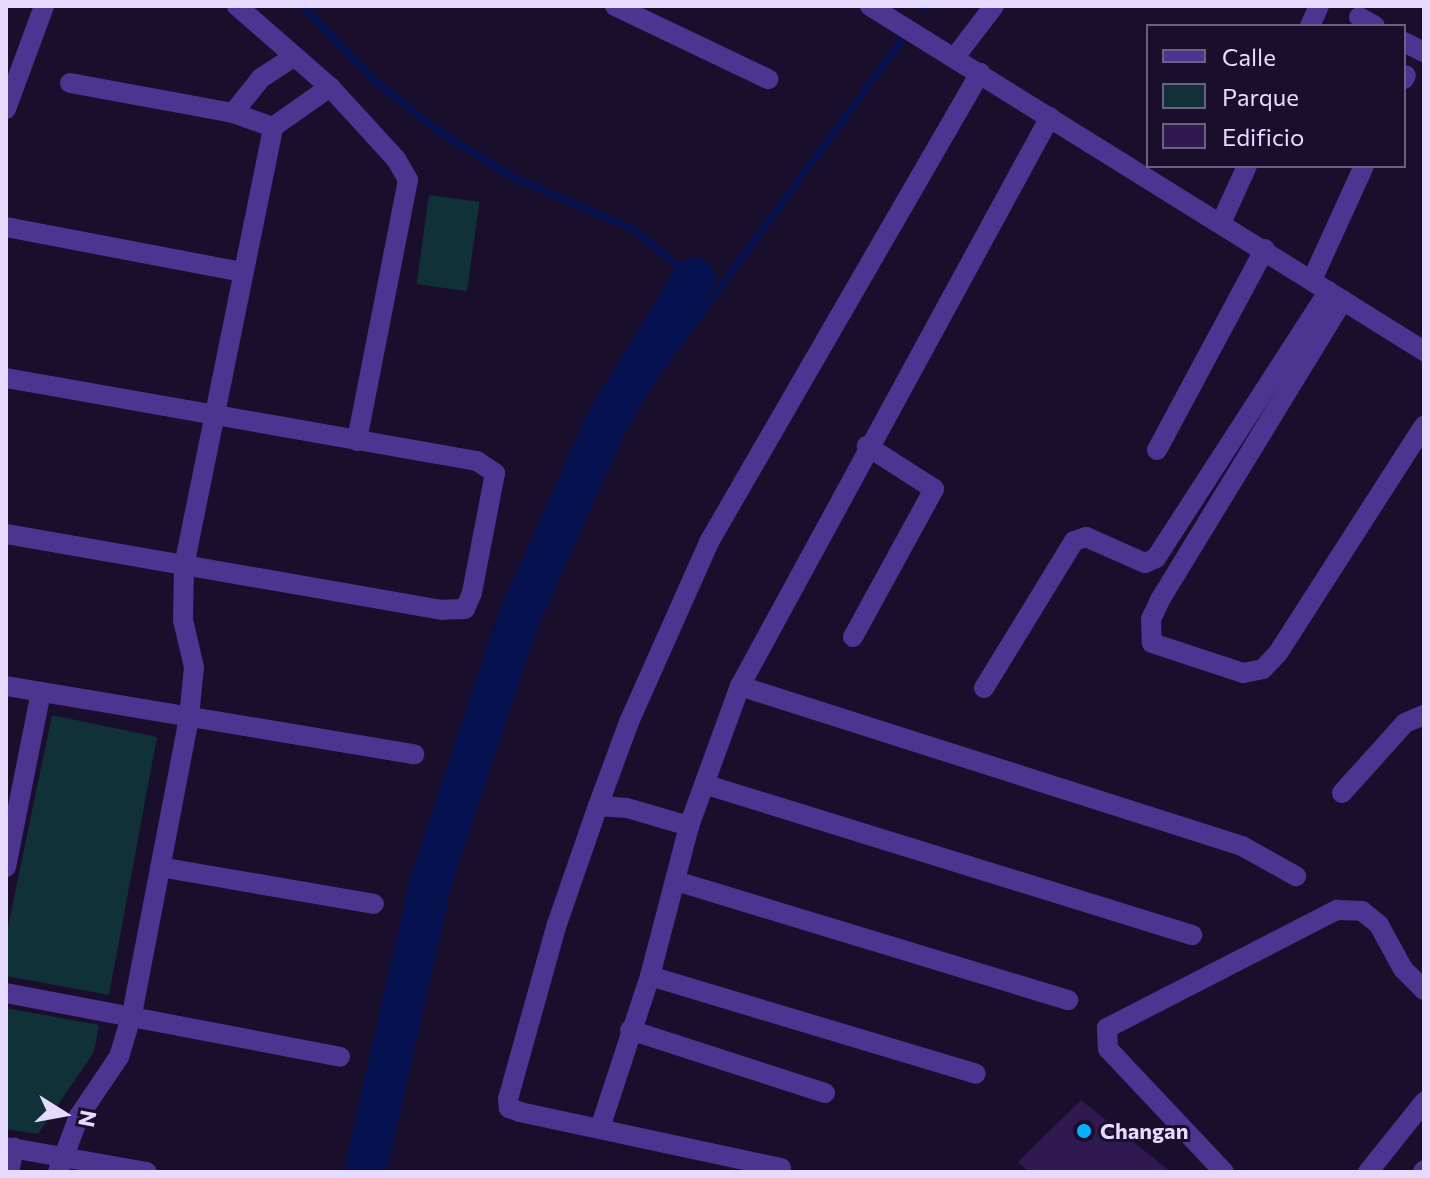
<!DOCTYPE html>
<html>
<head>
<meta charset="utf-8">
<style>
  body { margin:0 }
  #map { position:relative; width:1430px; height:1178px; overflow:hidden; background:#1a0e2d; font-family:Commissioner,sans-serif }
  div>[style] { position:absolute }
  .green>* { inset:0; background:#113138; transform-origin:0 0 }
  .stream>* { height:7px; margin:-3.5px; padding:0 3.5px; transform-origin:3.5px; border-radius:3.5px; background:#05104f }
  .river>* { height:42px; margin:-21px; padding:0 21px; transform-origin:21px; border-radius:21px; background:#05104f }
  .building>* { inset:0; background:#301850 }
  .street>* { height:20px; margin:-10px; padding:0 10px; transform-origin:10px; border-radius:10px; background:#4c3591 }
  .dots>* { width:22px; height:22px; translate:-50% -50%; box-sizing:border-box; border:4px solid #1a0e2d; border-radius:50% }
  span { translate:-50% -50%; white-space:nowrap; text-align:center; line-height:1.15; -webkit-text-stroke:6px #1a0e2d; paint-order:stroke }
  .poi-label { font-size:22px; color:#e6daff; font-weight:700 }
  .left { translate:0 -50%; text-align:left }
  .frame { position:absolute; inset:0; border:8px solid #e6daff; pointer-events:none }
  .legend { position:absolute; left:1146px; top:24px; width:260px; height:144px; box-sizing:border-box; background:#1a0e2d; border:2px solid #6c6081; margin:0; padding:10px 14px; list-style:none; font-size:24px; color:#e6daff }
  .legend li { display:flex; align-items:center; gap:16px; height:40px }
  .legend b { width:40px; border:2px solid #6c6081 }
  .north { position:absolute; left:24px; top:1074px; width:80px; height:80px; -webkit-text-stroke:6px #1a0e2d; paint-order:stroke; rotate:101deg; font-size:22px; font-weight:700; line-height:32px; text-align:center; color:#e6daff }
  .north::after { content:''; display:block; margin:auto; width:28px; height:36px; background:#e6daff; clip-path:polygon(50% 0,100% 100%,50% 72%,0 100%) }
</style>
</head>
<body>
<div id="map">
  <div class="green">
    <i style="left:429px;top:195px;width:51px;height:90px;rotate:8deg"></i>
    <i style="clip-path:polygon(52px 715px,157px 737px,109px 995px,6px 976px,6px 936px)"></i>
    <i style="clip-path:polygon(6px 1008px,99px 1025px,94px 1052px,38px 1134px,6px 1129px)"></i>
  </div>
  <div class="stream">
    <i style="left:302px;top:6px;width:106px;rotate:45.8deg"></i>
    <i style="left:376px;top:82px;width:85px;rotate:37.8deg"></i>
    <i style="left:443px;top:134px;width:84px;rotate:31.4deg"></i>
    <i style="left:515px;top:178px;width:129px;rotate:23.4deg"></i>
    <i style="left:633px;top:229px;width:79px;rotate:39.3deg"></i>
    <i style="left:924px;top:8px;width:3px;rotate:-45deg"></i>
    <i style="left:378px;top:1172px;width:295px;rotate:-77.3deg"></i>
    <i style="left:443px;top:884px;width:224px;rotate:-72.3deg"></i>
    <i style="left:511px;top:671px;width:296px;rotate:-65.3deg"></i>
    <i style="left:635px;top:402px;width:451px;rotate:-53.7deg"></i>
  </div>
  <div class="river">
    <i style="left:365px;top:1172px;width:302px;rotate:-77.2deg"></i>
    <i style="left:432px;top:878px;width:267px;rotate:-71.6deg"></i>
    <i style="left:516px;top:625px;width:221px;rotate:-66deg"></i>
    <i style="left:606px;top:423px;width:169px;rotate:-58.6deg"></i>
  </div>
  <div class="building">
    <i style="clip-path:polygon(1081px 1100px,1171px 1172px,1029px 1172px,1018px 1162px)"></i>
  </div>
  <div class="street">
    <i style="left:237px;top:6px;width:123px;rotate:41.1deg"></i>
    <i style="left:330px;top:87px;width:98px;rotate:47.5deg"></i>
    <i style="left:396px;top:159px;width:24px;rotate:60deg"></i>
    <i style="left:408px;top:180px;width:266px;rotate:101.1deg"></i>
    <i style="left:615px;top:6px;width:170px;rotate:25.5deg"></i>
    <i style="left:870px;top:6px;width:653px;rotate:31.91deg"></i>
    <i style="left:1359px;top:17px;width:18px;rotate:29deg"></i>
    <i style="left:1310px;top:26px;width:22px;rotate:-66deg"></i>
    <i style="left:1404px;top:42px;width:22px;rotate:27deg"></i>
    <i style="left:955px;top:57px;width:64px;rotate:-52.6deg"></i>
    <i style="left:1404px;top:79px;width:4px;rotate:-63deg"></i>
    <i style="left:70px;top:83px;width:166px;rotate:10.4deg"></i>
    <i style="left:233px;top:113px;width:42px;rotate:19.3deg"></i>
    <i style="left:6px;top:109px;width:110px;rotate:-69.7deg"></i>
    <i style="left:233px;top:113px;width:45px;rotate:-51.3deg"></i>
    <i style="left:261px;top:78px;width:38px;rotate:-33deg"></i>
    <i style="left:1221px;top:223px;width:63px;rotate:-65.5deg"></i>
    <i style="left:6px;top:227px;width:239px;rotate:10.8deg"></i>
    <i style="left:1312px;top:280px;width:125px;rotate:-65.5deg"></i>
    <i style="left:1343px;top:300px;width:351px;rotate:121.4deg"></i>
    <i style="left:1160px;top:600px;width:21px;rotate:115deg"></i>
    <i style="left:1151px;top:619px;width:24px;rotate:88deg"></i>
    <i style="left:1152px;top:643px;width:96px;rotate:18.2deg"></i>
    <i style="left:1243px;top:673px;width:20px;rotate:-11deg"></i>
    <i style="left:1263px;top:669px;width:22px;rotate:-47deg"></i>
    <i style="left:1278px;top:653px;width:270px;rotate:-57.3deg"></i>
    <i style="left:6px;top:378px;width:478px;rotate:10deg"></i>
    <i style="left:477px;top:461px;width:22px;rotate:34deg"></i>
    <i style="left:495px;top:473px;width:122px;rotate:100.9deg"></i>
    <i style="left:472px;top:593px;width:17px;rotate:114deg"></i>
    <i style="left:465px;top:609px;width:23px;rotate:178deg"></i>
    <i style="left:442px;top:610px;width:443px;rotate:-170.1deg"></i>
    <i style="left:1157px;top:450px;width:228px;rotate:-61.8deg"></i>
    <i style="left:853px;top:637px;width:169px;rotate:-61.3deg"></i>
    <i style="left:934px;top:489px;width:80px;rotate:-147.3deg"></i>
    <i style="left:6px;top:686px;width:414px;rotate:9.5deg"></i>
    <i style="left:740px;top:686px;width:527px;rotate:17.68deg"></i>
    <i style="left:1242px;top:846px;width:62px;rotate:29.1deg"></i>
    <i style="left:984px;top:688px;width:172px;rotate:-58.5deg"></i>
    <i style="left:1074px;top:541px;width:13px;rotate:-18deg"></i>
    <i style="left:1086px;top:537px;width:64px;rotate:23.8deg"></i>
    <i style="left:1145px;top:563px;width:12px;rotate:-24deg"></i>
    <i style="left:1156px;top:558px;width:318px;rotate:-57.1deg"></i>
    <i style="left:707px;top:785px;width:508px;rotate:17.19deg"></i>
    <i style="left:1342px;top:793px;width:94px;rotate:-48deg"></i>
    <i style="left:1405px;top:723px;width:21px;rotate:-23deg"></i>
    <i style="left:598px;top:806px;width:29px;rotate:4deg"></i>
    <i style="left:627px;top:808px;width:65px;rotate:16.2deg"></i>
    <i style="left:6px;top:867px;width:178px;rotate:-78.7deg"></i>
    <i style="left:160px;top:867px;width:217px;rotate:9.8deg"></i>
    <i style="left:676px;top:881px;width:410px;rotate:16.9deg"></i>
    <i style="left:650px;top:976px;width:340px;rotate:16.7deg"></i>
    <i style="left:6px;top:993px;width:340px;rotate:10.8deg"></i>
    <i style="left:630px;top:1030px;width:205px;rotate:17.9deg"></i>
    <i style="left:600px;top:1128px;width:160px;rotate:-71.8deg"></i>
    <i style="left:650px;top:976px;width:155px;rotate:-75.4deg"></i>
    <i style="left:689px;top:826px;width:149px;rotate:-70deg"></i>
    <i style="left:740px;top:686px;width:648px;rotate:-61.42deg"></i>
    <i style="left:6px;top:1147px;width:143px;rotate:10.1deg"></i>
    <i style="left:781px;top:1168px;width:267px;rotate:-167.9deg"></i>
    <i style="left:520px;top:1112px;width:12px;rotate:-160deg"></i>
    <i style="left:509px;top:1108px;width:9px;rotate:-96deg"></i>
    <i style="left:508px;top:1099px;width:179px;rotate:-74.4deg"></i>
    <i style="left:556px;top:927px;width:128px;rotate:-70.9deg"></i>
    <i style="left:598px;top:806px;width:90px;rotate:-69.7deg"></i>
    <i style="left:629px;top:722px;width:197px;rotate:-66deg"></i>
    <i style="left:709px;top:542px;width:542px;rotate:-59.98deg"></i>
    <i style="left:9px;top:1172px;width:25px;rotate:-78deg"></i>
    <i style="left:58px;top:1172px;width:60px;rotate:-69.4deg"></i>
    <i style="left:79px;top:1116px;width:71px;rotate:-55.9deg"></i>
    <i style="left:119px;top:1057px;width:45px;rotate:-73.2deg"></i>
    <i style="left:132px;top:1014px;width:302px;rotate:-79.1deg"></i>
    <i style="left:189px;top:717px;width:50px;rotate:-84.3deg"></i>
    <i style="left:194px;top:667px;width:48px;rotate:-103.2deg"></i>
    <i style="left:183px;top:620px;width:54px;rotate:-88.9deg"></i>
    <i style="left:184px;top:566px;width:448px;rotate:-78.5deg"></i>
    <i style="left:273px;top:127px;width:70px;rotate:-35.1deg"></i>
    <i style="left:1224px;top:1172px;width:169px;rotate:-133.3deg"></i>
    <i style="left:1108px;top:1049px;width:21px;rotate:-93deg"></i>
    <i style="left:1107px;top:1028px;width:259px;rotate:-27.2deg"></i>
    <i style="left:1337px;top:910px;width:25px;rotate:2deg"></i>
    <i style="left:1362px;top:911px;width:22px;rotate:39deg"></i>
    <i style="left:1379px;top:925px;width:50px;rotate:61.4deg"></i>
    <i style="left:1403px;top:969px;width:30px;rotate:45deg"></i>
    <i style="left:1368px;top:1172px;width:90px;rotate:-51.3deg"></i>
    <i style="left:1423px;top:1172px;width:2px;rotate:-63deg"></i>
  </div>
  <div class="dots">
    <i style="left:1084px;top:1131px;background:#06b0ff"></i>
  </div>
  <div class="poi-label">
    <span class="left" style="left:1100px;top:1131px">Changan</span>
  </div>
  <div class="frame"></div>
  <ul class="legend">
  <li><b style="height:10px;background:#4c3591"></b>Calle</li>
  <li><b style="height:22px;background:#113138"></b>Parque</li>
  <li><b style="height:22px;background:#301850"></b>Edificio</li>
  </ul>
  <div class="north">N</div>
</div>
</body>
</html>
